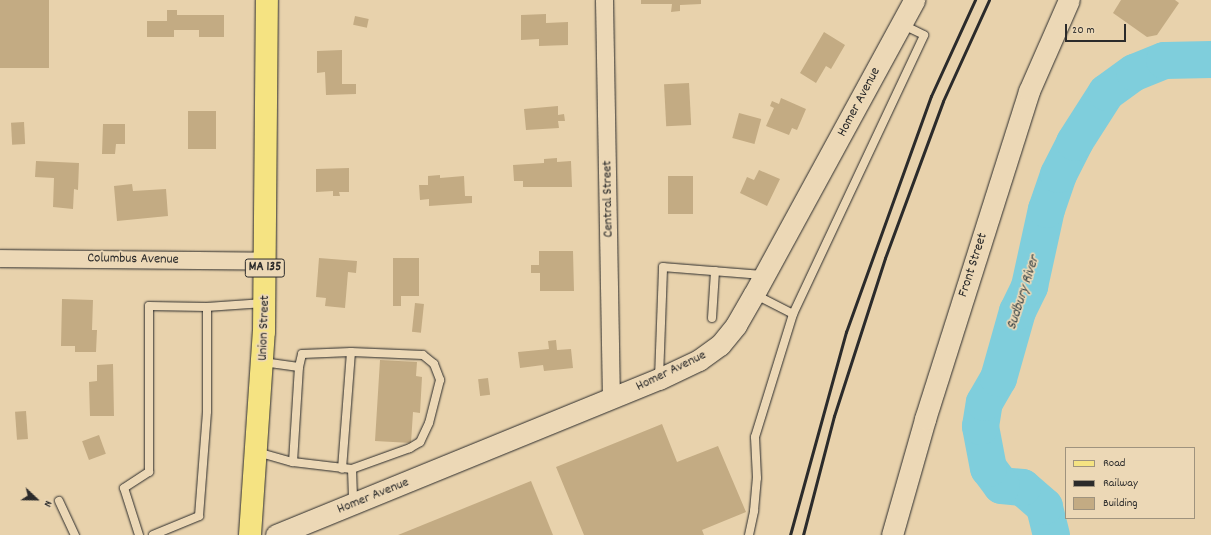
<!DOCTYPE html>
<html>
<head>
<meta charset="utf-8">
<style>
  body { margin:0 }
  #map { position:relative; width:1211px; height:535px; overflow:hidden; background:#e8d2ac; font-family:Dekko,sans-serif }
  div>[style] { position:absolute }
  .river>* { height:37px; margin:-18.5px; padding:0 18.5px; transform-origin:18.5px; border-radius:18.5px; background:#7fcedc }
  .building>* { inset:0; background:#c3ab83; transform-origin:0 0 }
  .roads { filter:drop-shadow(0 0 1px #2b2b2b) drop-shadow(0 0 1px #2b2b2b) }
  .service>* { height:8px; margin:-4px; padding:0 4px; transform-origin:4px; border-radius:4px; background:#ecd8b6 }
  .minor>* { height:17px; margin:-8.5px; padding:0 8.5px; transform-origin:8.5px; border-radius:8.5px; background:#ecd8b6 }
  .tertiary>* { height:21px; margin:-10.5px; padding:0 10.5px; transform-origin:10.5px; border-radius:10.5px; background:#ecd8b6 }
  .primary>* { height:22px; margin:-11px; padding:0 11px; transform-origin:11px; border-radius:11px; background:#f5e382 }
  .rail>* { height:3px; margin:-1.5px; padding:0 1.5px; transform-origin:1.5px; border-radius:1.5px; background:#2b2b2b }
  span { translate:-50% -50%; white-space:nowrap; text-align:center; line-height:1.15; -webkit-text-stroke:3.5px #ecd8b6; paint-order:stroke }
  .shield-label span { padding:1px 3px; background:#ecd8b6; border:1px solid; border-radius:3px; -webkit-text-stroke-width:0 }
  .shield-label { font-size:13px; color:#2b2b2b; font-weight:700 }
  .street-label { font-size:14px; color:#2b2b2b }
  .water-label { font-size:15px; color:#384346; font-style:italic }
  .legend { position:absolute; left:1065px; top:447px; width:130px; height:72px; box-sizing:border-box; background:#ecd8b6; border:1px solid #9f937e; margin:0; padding:5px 7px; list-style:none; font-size:12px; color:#2b2b2b }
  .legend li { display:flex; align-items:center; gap:8px; height:20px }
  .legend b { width:20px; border:1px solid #9f937e }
  .north { position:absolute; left:16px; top:479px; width:40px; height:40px; -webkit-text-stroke:3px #ecd8b6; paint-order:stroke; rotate:112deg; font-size:11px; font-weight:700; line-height:16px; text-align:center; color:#2b2b2b }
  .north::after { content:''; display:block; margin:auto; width:14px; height:18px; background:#2b2b2b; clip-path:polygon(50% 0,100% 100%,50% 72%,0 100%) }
  .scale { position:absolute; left:1065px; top:24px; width:61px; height:18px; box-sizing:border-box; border:2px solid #2b2b2b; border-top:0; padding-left:5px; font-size:12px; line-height:14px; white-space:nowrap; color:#2b2b2b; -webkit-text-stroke:3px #ecd8b6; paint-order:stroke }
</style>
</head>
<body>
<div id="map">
  <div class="river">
    <i style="left:1051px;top:535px;width:30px;rotate:-104deg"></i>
    <i style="left:1044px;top:506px;width:29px;rotate:-139deg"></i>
    <i style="left:1022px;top:487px;width:21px;rotate:-175deg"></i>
    <i style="left:1001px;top:485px;width:21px;rotate:-127deg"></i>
    <i style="left:988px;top:468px;width:43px;rotate:-100.8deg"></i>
    <i style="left:980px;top:426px;width:24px;rotate:-81deg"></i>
    <i style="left:984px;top:402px;width:28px;rotate:-60deg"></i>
    <i style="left:998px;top:378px;width:70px;rotate:-74.2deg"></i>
    <i style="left:1017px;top:311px;width:28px;rotate:-64deg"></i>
    <i style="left:1029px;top:286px;width:79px;rotate:-77.6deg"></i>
    <i style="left:1046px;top:209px;width:37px;rotate:-71deg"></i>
    <i style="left:1058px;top:174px;width:36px;rotate:-63deg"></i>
    <i style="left:1074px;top:142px;width:59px;rotate:-57.4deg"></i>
    <i style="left:1106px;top:92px;width:34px;rotate:-36deg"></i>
    <i style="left:1134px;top:72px;width:32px;rotate:-22deg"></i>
    <i style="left:1164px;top:60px;width:47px;rotate:-1.2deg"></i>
  </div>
  <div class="building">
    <i style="left:0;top:0;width:49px;height:68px"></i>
    <i style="clip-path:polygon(641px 0,701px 0,701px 4px,680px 5px,680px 11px,671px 12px,672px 4px,641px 4px)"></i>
    <i style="clip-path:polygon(1121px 0,1175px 0,1179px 3px,1157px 35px,1147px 37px,1113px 13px)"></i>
    <i style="clip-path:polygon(167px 10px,177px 10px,177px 15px,224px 15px,224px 37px,199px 37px,199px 30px,174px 30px,174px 37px,147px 37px,147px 21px,167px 21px)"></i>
    <i style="clip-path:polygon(546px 14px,546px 23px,568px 22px,568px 45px,539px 46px,539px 39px,521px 40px,521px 15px)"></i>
    <i style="left:355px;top:16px;width:14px;height:9px;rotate:12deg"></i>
    <i style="clip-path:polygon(824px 32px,845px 45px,831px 69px,826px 66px,816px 83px,800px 73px)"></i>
    <i style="clip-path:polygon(342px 50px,342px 84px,356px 84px,356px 94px,326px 95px,325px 72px,317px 73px,317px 51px)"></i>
    <i style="left:689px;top:83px;width:42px;height:25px;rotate:87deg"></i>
    <i style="clip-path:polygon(781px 98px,806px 109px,797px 130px,792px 128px,789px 135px,766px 126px,774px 108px,770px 106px,772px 101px,779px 104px)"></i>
    <i style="clip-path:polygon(558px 106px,558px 115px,564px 114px,565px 121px,558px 121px,559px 128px,526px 130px,524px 109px)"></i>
    <i style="left:188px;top:111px;width:28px;height:38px"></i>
    <i style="left:739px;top:113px;width:23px;height:26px;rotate:15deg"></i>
    <i style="left:24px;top:122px;width:22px;height:13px;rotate:87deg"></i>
    <i style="clip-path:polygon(103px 124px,125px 124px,125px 144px,116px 144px,115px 154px,102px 154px)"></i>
    <i style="clip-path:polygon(557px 158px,557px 162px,571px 161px,572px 187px,523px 187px,523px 181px,514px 181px,513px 165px,544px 163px,544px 159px)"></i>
    <i style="clip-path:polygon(36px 161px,79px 163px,78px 190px,74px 189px,73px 209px,53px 207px,54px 178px,35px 177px)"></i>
    <i style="clip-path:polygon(349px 168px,349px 192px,339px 192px,340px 196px,333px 196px,333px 191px,316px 192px,316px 169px)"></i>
    <i style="clip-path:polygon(759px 170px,780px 179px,767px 206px,740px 193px,747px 177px,754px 180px)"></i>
    <i style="clip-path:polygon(440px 175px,440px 178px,464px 176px,465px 196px,472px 196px,472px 203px,429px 206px,429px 199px,420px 200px,419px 185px,428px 185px,428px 176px)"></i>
    <i style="left:668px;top:176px;width:25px;height:38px"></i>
    <i style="clip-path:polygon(132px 184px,133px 191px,166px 189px,168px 216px,117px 221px,114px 186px)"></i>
    <i style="clip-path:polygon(539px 251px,573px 251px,574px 291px,540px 291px,540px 273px,531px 273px,531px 265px,539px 265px)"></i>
    <i style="clip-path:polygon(319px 258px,357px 261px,356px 273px,348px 272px,345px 308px,325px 306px,326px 298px,316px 297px)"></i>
    <i style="clip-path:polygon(393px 258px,419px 258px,419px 296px,401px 296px,401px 306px,393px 306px)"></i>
    <i style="clip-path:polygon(62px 299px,93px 300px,92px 330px,97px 330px,96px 352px,75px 352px,75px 346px,61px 346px)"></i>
    <i style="left:415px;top:303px;width:9px;height:29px;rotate:6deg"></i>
    <i style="clip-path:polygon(556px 340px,557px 350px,571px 349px,573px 368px,544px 371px,543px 365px,520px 368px,518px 352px,549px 349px,548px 341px)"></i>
    <i style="clip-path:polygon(380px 360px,417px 362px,416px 376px,422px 377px,420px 413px,413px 412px,411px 443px,375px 441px)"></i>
    <i style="clip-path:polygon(113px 364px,114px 416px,90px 416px,89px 382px,97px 381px,97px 365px)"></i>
    <i style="left:488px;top:378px;width:17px;height:10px;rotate:83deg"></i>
    <i style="left:26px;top:411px;width:28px;height:11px;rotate:86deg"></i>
    <i style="clip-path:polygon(662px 424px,677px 462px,718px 446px,746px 512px,702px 530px,704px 535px,584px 535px,556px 467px)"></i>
    <i style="left:99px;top:435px;width:20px;height:18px;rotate:70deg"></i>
    <i style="clip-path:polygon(531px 481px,553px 535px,398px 535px)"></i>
  </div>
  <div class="roads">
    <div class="service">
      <i style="left:754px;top:294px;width:44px;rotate:27.1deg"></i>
      <i style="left:712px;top:318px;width:47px;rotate:-86.3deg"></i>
      <i style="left:351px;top:352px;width:72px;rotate:2.4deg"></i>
      <i style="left:423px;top:355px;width:14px;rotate:39deg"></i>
      <i style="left:434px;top:364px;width:17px;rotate:69deg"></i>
      <i style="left:440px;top:380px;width:44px;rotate:104.3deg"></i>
      <i style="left:429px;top:423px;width:21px;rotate:115deg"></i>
      <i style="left:420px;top:442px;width:12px;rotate:149deg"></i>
      <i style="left:410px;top:448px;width:62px;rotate:160.1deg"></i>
      <i style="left:263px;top:362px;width:36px;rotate:8deg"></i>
      <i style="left:299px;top:367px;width:13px;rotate:-77deg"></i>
      <i style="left:302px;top:354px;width:49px;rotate:-2.3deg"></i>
      <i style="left:351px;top:352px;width:117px;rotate:94.4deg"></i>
      <i style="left:659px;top:378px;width:111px;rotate:-87.9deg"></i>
      <i style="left:663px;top:267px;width:99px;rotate:4.6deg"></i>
      <i style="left:257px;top:452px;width:37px;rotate:16deg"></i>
      <i style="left:293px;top:462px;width:59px;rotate:6.8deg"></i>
      <i style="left:352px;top:469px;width:33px;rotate:88deg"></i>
      <i style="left:293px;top:462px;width:95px;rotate:-86.4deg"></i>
      <i style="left:59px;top:501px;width:38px;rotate:65deg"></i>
      <i style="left:139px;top:535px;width:49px;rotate:-107.7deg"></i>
      <i style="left:124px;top:488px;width:30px;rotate:-33deg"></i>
      <i style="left:149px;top:472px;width:166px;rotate:-90deg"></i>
      <i style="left:149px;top:306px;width:58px;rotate:1deg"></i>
      <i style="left:153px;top:535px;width:50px;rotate:-22.4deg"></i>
      <i style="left:199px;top:516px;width:105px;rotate:-85.6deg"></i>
      <i style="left:207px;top:411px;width:104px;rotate:-90deg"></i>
      <i style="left:207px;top:307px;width:57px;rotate:-4deg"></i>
      <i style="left:749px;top:535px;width:25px;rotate:-78deg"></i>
      <i style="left:754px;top:511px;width:33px;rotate:-85deg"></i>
      <i style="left:757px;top:478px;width:41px;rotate:-92.8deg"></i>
      <i style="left:755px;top:437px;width:129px;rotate:-72.8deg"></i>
      <i style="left:793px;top:314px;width:308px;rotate:-64.8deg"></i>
      <i style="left:924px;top:35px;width:25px;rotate:-154deg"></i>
    </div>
    <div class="minor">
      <i style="left:604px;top:0;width:398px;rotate:89deg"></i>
      <i style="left:0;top:258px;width:265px;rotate:0.6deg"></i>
    </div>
    <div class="tertiary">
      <i style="left:276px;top:535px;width:414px;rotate:-22.2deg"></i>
      <i style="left:659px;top:379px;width:44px;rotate:-25.4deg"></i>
      <i style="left:699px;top:360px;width:26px;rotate:-36deg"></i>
      <i style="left:720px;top:345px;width:26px;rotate:-51deg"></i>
      <i style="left:736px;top:325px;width:36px;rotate:-60deg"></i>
      <i style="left:754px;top:294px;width:335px;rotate:-61.4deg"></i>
      <i style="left:892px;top:535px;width:121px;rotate:-74.1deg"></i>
      <i style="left:925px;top:419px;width:344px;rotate:-72.4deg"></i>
      <i style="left:1029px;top:91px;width:99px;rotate:-66.3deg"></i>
    </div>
    <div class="primary">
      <i style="left:250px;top:535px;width:203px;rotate:-86.1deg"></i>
      <i style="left:264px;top:332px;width:332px;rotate:-89.5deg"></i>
    </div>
  </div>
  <div class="rail">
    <i style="left:790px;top:535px;width:211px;rotate:-74.6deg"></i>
    <i style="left:846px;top:332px;width:251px;rotate:-70.2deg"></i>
    <i style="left:931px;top:96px;width:106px;rotate:-65.4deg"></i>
    <i style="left:803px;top:535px;width:123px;rotate:-75.4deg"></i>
    <i style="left:834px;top:416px;width:166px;rotate:-72.1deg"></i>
    <i style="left:885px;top:258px;width:167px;rotate:-69.7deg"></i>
    <i style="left:943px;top:101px;width:111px;rotate:-65.5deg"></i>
  </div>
  <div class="shield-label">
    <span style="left:265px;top:268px">MA 135</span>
  </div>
  <div class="street-label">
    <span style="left:859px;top:102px;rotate:-62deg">Homer Avenue</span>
    <span style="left:608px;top:199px;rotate:-91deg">Central Street</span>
    <span style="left:133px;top:259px;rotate:1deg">Columbus Avenue</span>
    <span style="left:973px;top:265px;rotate:-72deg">Front Street</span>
    <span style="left:264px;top:328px;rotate:-88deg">Union Street</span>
    <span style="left:671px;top:371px;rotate:-26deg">Homer Avenue</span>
    <span style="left:373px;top:496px;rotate:-22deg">Homer Avenue</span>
  </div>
  <div class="water-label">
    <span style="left:1024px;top:293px;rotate:-72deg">Sudbury River</span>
  </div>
  <ul class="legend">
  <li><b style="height:5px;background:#f5e382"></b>Road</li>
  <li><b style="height:5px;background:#2b2b2b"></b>Railway</li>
  <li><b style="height:11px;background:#c3ab83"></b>Building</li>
  </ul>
  <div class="north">N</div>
  <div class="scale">20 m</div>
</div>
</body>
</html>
